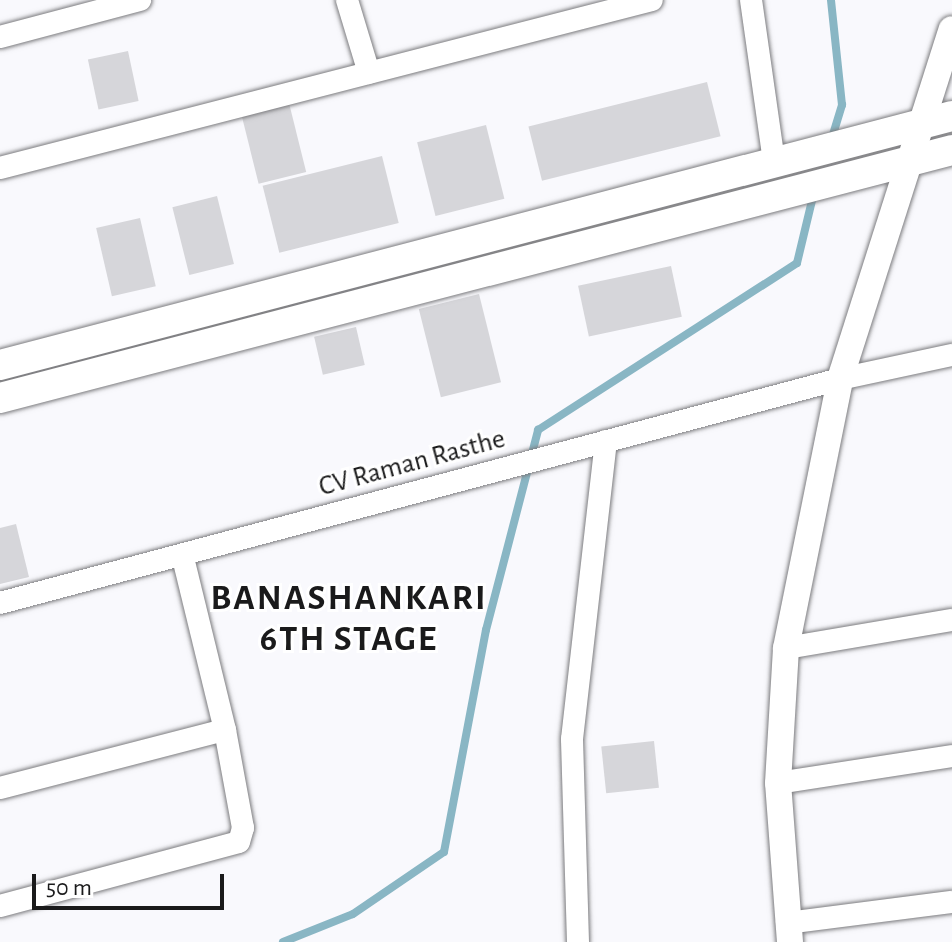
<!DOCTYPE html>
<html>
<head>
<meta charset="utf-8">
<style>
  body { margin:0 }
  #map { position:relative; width:952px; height:942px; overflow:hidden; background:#f9f9fd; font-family:"Alegreya Sans",sans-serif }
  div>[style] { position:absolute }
  .stream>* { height:8px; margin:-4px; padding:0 4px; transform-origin:4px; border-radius:4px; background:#89b6c4 }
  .building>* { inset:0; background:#d6d6da; transform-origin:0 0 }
  .roads { filter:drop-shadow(0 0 2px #7c7c7f) drop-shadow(0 0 2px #7c7c7f) }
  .minor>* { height:22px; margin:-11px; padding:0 11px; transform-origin:11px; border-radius:11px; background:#fff }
  .tertiary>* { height:26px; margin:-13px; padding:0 13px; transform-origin:13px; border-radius:13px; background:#fff }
  .secondary>* { height:30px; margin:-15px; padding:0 15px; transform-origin:15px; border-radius:15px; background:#fff }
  span { translate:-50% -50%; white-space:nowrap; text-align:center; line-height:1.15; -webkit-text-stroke:6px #fff; paint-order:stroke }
  .street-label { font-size:28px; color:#1a1a1b }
  .district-label { font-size:36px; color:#1a1a1b; font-weight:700; letter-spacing:2px }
  .scale { position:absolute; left:32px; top:874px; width:192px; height:36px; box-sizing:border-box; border:4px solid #1a1a1b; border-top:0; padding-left:10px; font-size:24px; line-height:28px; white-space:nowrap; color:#1a1a1b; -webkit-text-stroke:6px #fff; paint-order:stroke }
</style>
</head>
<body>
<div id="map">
  <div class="stream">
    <i style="left:831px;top:141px;width:38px;rotate:-73deg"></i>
    <i style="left:842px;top:105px;width:106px;rotate:-96deg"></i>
    <i style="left:283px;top:942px;width:75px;rotate:-21.8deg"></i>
    <i style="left:353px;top:914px;width:110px;rotate:-34.3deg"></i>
    <i style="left:444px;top:852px;width:226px;rotate:-79.3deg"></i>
    <i style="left:486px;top:630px;width:207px;rotate:-75.4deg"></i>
    <i style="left:538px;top:430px;width:308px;rotate:-32.8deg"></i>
    <i style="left:797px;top:263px;width:73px;rotate:-76.5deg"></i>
  </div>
  <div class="building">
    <i style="left:128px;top:51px;width:51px;height:41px;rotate:78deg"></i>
    <i style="left:707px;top:82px;width:56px;height:184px;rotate:76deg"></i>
    <i style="left:289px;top:103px;width:71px;height:49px;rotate:76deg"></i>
    <i style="left:486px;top:125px;width:76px;height:71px;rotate:76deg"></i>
    <i style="left:382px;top:156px;width:69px;height:123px;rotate:76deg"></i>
    <i style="left:217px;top:196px;width:70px;height:46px;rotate:76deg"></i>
    <i style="left:140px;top:218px;width:70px;height:45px;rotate:77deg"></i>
    <i style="left:671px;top:266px;width:52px;height:95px;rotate:78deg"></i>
    <i style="left:479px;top:294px;width:91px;height:62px;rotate:76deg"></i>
    <i style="left:356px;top:327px;width:39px;height:43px;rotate:77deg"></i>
    <i style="clip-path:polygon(16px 524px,29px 577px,0 584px,0 528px)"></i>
    <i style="left:654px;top:741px;width:47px;height:53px;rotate:84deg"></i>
  </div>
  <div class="roads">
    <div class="minor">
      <i style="left:347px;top:0;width:76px;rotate:73.2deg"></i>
      <i style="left:751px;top:0;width:164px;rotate:81.9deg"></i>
      <i style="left:0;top:37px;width:145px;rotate:-14.8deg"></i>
      <i style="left:0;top:168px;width:673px;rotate:-14.45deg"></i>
      <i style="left:0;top:603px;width:869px;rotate:-14.93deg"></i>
      <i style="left:840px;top:379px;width:115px;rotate:-12.1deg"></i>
      <i style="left:786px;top:648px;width:168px;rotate:-9.6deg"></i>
      <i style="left:778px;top:783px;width:176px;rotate:-8.8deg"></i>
      <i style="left:0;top:788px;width:232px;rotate:-14.5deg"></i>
      <i style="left:0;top:906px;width:247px;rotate:-15deg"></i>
      <i style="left:239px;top:842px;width:15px;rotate:-74deg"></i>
      <i style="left:243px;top:828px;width:100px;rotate:-100.4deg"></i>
      <i style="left:225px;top:730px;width:177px;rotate:-103.7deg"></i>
      <i style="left:787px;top:923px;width:166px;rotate:-7.3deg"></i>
      <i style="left:578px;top:942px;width:203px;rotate:-91.7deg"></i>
      <i style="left:572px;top:739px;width:300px;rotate:-83.5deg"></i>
    </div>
    <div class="tertiary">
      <i style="left:790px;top:942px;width:159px;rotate:-94.3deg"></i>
      <i style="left:778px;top:783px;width:135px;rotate:-86.6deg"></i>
      <i style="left:786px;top:648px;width:274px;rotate:-78.6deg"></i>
      <i style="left:840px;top:379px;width:367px;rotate:-72.3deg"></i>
    </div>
    <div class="secondary">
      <i style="left:0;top:365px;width:984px;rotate:-14.66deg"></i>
      <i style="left:0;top:398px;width:984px;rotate:-14.6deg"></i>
    </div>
  </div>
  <div class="street-label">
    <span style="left:412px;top:463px;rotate:-15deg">CV Raman Rasthe</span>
  </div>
  <div class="district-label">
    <span style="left:349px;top:619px">BANASHANKARI<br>6TH STAGE</span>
  </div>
  <div class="scale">50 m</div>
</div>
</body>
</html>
